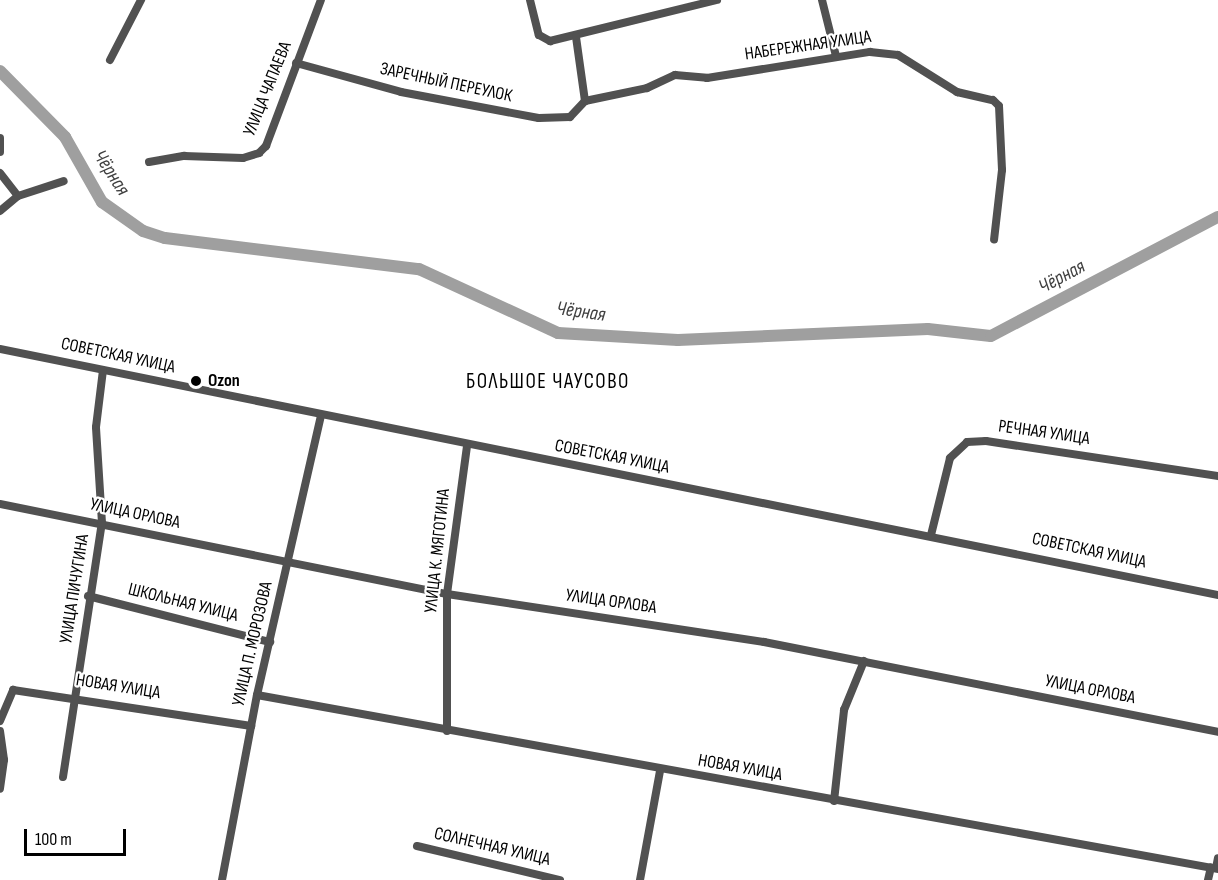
<!DOCTYPE html>
<html>
<head>
<meta charset="utf-8">
<style>
  body { margin:0 }
  #map { position:relative; width:1218px; height:880px; overflow:hidden; background:#fff; font-family:"Sofia Sans Condensed",sans-serif }
  div>[style] { position:absolute }
  .river>* { height:12px; margin:-6px; padding:0 6px; transform-origin:6px; border-radius:6px; background:#9f9f9f }
  .minor>* { height:8px; margin:-4px; padding:0 4px; transform-origin:4px; border-radius:4px; background:#515151 }
  .dots>* { width:16px; height:16px; translate:-50% -50%; box-sizing:border-box; border:3px solid #fff; border-radius:50% }
  span { translate:-50% -50%; white-space:nowrap; text-align:center; line-height:1.15; -webkit-text-stroke:4.5px #fff; paint-order:stroke }
  .street-label { font-size:18px; color:#000 }
  .poi-label { font-size:18px; color:#000; font-weight:700 }
  .left { translate:0 -50%; text-align:left }
  .water-label { font-size:20px; color:#404040; font-style:italic }
  .quarter-label { font-size:21px; color:#000; letter-spacing:1.5px }
  .scale { position:absolute; left:24px; top:829px; width:102px; height:27px; box-sizing:border-box; border:3px solid #000; border-top:0; padding-left:8px; font-size:18px; line-height:21px; white-space:nowrap; color:#000; -webkit-text-stroke:4px #fff; paint-order:stroke }
</style>
</head>
<body>
<div id="map">
  <div class="river">
    <i style="left:0;top:71px;width:93px;rotate:45.4deg"></i>
    <i style="left:65px;top:137px;width:75px;rotate:60.4deg"></i>
    <i style="left:102px;top:202px;width:50px;rotate:35.3deg"></i>
    <i style="left:143px;top:231px;width:23px;rotate:18deg"></i>
    <i style="left:165px;top:238px;width:256px;rotate:7deg"></i>
    <i style="left:419px;top:269px;width:153px;rotate:24.7deg"></i>
    <i style="left:558px;top:333px;width:120px;rotate:3.3deg"></i>
    <i style="left:678px;top:340px;width:250px;rotate:-2.5deg"></i>
    <i style="left:928px;top:329px;width:63px;rotate:6.3deg"></i>
    <i style="left:991px;top:336px;width:256px;rotate:-27.7deg"></i>
  </div>
  <div class="minor">
    <i style="left:530px;top:0;width:36px;rotate:76deg"></i>
    <i style="left:539px;top:35px;width:13px;rotate:29deg"></i>
    <i style="left:550px;top:41px;width:172px;rotate:-13.8deg"></i>
    <i style="left:822px;top:0;width:58px;rotate:76deg"></i>
    <i style="left:576px;top:37px;width:65px;rotate:82deg"></i>
    <i style="left:110px;top:60px;width:68px;rotate:-62.7deg"></i>
    <i style="left:296px;top:63px;width:109px;rotate:15.4deg"></i>
    <i style="left:401px;top:92px;width:140px;rotate:10.7deg"></i>
    <i style="left:539px;top:118px;width:31px;rotate:-2deg"></i>
    <i style="left:570px;top:117px;width:22px;rotate:-47deg"></i>
    <i style="left:585px;top:101px;width:63px;rotate:-11.8deg"></i>
    <i style="left:647px;top:88px;width:31px;rotate:-25deg"></i>
    <i style="left:675px;top:75px;width:32px;rotate:5deg"></i>
    <i style="left:707px;top:78px;width:165px;rotate:-9.1deg"></i>
    <i style="left:870px;top:52px;width:28px;rotate:6deg"></i>
    <i style="left:898px;top:55px;width:70px;rotate:32.1deg"></i>
    <i style="left:957px;top:92px;width:37px;rotate:13deg"></i>
    <i style="left:993px;top:100px;width:8px;rotate:45deg"></i>
    <i style="left:999px;top:106px;width:64px;rotate:87.3deg"></i>
    <i style="left:1002px;top:170px;width:70px;rotate:96.5deg"></i>
    <i style="left:0;top:138px;width:14px;rotate:90deg"></i>
    <i style="left:149px;top:162px;width:36px;rotate:-10deg"></i>
    <i style="left:184px;top:156px;width:59px;rotate:1.9deg"></i>
    <i style="left:243px;top:158px;width:17px;rotate:-17deg"></i>
    <i style="left:259px;top:153px;width:10px;rotate:-45deg"></i>
    <i style="left:266px;top:146px;width:156px;rotate:-69.4deg"></i>
    <i style="left:0;top:173px;width:29px;rotate:52deg"></i>
    <i style="left:0;top:211px;width:23px;rotate:-40deg"></i>
    <i style="left:18px;top:196px;width:48px;rotate:-18.1deg"></i>
    <i style="left:0;top:349px;width:1243px;rotate:11.42deg"></i>
    <i style="left:0;top:504px;width:456px;rotate:11.4deg"></i>
    <i style="left:447px;top:594px;width:321px;rotate:8.6deg"></i>
    <i style="left:764px;top:642px;width:463px;rotate:11.2deg"></i>
    <i style="left:931px;top:535px;width:79px;rotate:-76.1deg"></i>
    <i style="left:950px;top:458px;width:23px;rotate:-43deg"></i>
    <i style="left:967px;top:442px;width:19px;rotate:-3deg"></i>
    <i style="left:986px;top:441px;width:235px;rotate:8.6deg"></i>
    <i style="left:88px;top:596px;width:188px;rotate:14.2deg"></i>
    <i style="left:257px;top:695px;width:977px;rotate:10.26deg"></i>
    <i style="left:0;top:721px;width:34px;rotate:-67deg"></i>
    <i style="left:13px;top:690px;width:241px;rotate:8.6deg"></i>
    <i style="left:0;top:731px;width:29px;rotate:82deg"></i>
    <i style="left:4px;top:760px;width:29px;rotate:98deg"></i>
    <i style="left:447px;top:731px;width:137px;rotate:-90deg"></i>
    <i style="left:447px;top:594px;width:149px;rotate:-82.3deg"></i>
    <i style="left:63px;top:777px;width:257px;rotate:-81.3deg"></i>
    <i style="left:102px;top:523px;width:96px;rotate:-93.6deg"></i>
    <i style="left:96px;top:427px;width:57px;rotate:-83deg"></i>
    <i style="left:834px;top:801px;width:92px;rotate:-83.7deg"></i>
    <i style="left:844px;top:710px;width:53px;rotate:-67.8deg"></i>
    <i style="left:417px;top:846px;width:147px;rotate:13.4deg"></i>
    <i style="left:1216px;top:868px;width:10px;rotate:-79deg"></i>
    <i style="left:222px;top:880px;width:188px;rotate:-79.3deg"></i>
    <i style="left:257px;top:695px;width:286px;rotate:-77.1deg"></i>
    <i style="left:640px;top:880px;width:111px;rotate:-79.6deg"></i>
    <i style="left:1208px;top:880px;width:13px;rotate:-77deg"></i>
  </div>
  <div class="dots">
    <i style="left:196px;top:381px;background:#000"></i>
  </div>
  <div class="street-label">
    <span style="left:808px;top:46px;rotate:-8deg">НАБЕРЕЖНАЯ УЛИЦА</span>
    <span style="left:446px;top:83px;rotate:12deg">ЗАРЕЧНЫЙ ПЕРЕУЛОК</span>
    <span style="left:268px;top:89px;rotate:-68deg">УЛИЦА ЧАПАЕВА</span>
    <span style="left:118px;top:356px;rotate:12deg">СОВЕТСКАЯ УЛИЦА</span>
    <span style="left:1044px;top:433px;rotate:8deg">РЕЧНАЯ УЛИЦА</span>
    <span style="left:612px;top:457px;rotate:11deg">СОВЕТСКАЯ УЛИЦА</span>
    <span style="left:135px;top:514px;rotate:12deg">УЛИЦА ОРЛОВА</span>
    <span style="left:438px;top:551px;rotate:-84deg">УЛИЦА К. МЯГОТИНА</span>
    <span style="left:1089px;top:551px;rotate:12deg">СОВЕТСКАЯ УЛИЦА</span>
    <span style="left:75px;top:589px;rotate:-81deg">УЛИЦА ПИЧУГИНА</span>
    <span style="left:611px;top:602px;rotate:8deg">УЛИЦА ОРЛОВА</span>
    <span style="left:183px;top:603px;rotate:14deg">ШКОЛЬНАЯ УЛИЦА</span>
    <span style="left:253px;top:644px;rotate:-77deg">УЛИЦА П. МОРОЗОВА</span>
    <span style="left:118px;top:687px;rotate:9deg">НОВАЯ УЛИЦА</span>
    <span style="left:1090px;top:690px;rotate:11deg">УЛИЦА ОРЛОВА</span>
    <span style="left:740px;top:768px;rotate:10deg">НОВАЯ УЛИЦА</span>
    <span style="left:492px;top:847px;rotate:13deg">СОЛНЕЧНАЯ УЛИЦА</span>
  </div>
  <div class="poi-label">
    <span class="left" style="left:208px;top:381px">Ozon</span>
  </div>
  <div class="water-label">
    <span style="left:111px;top:173px;rotate:57deg">Чёрная</span>
    <span style="left:1062px;top:277px;rotate:-28deg">Чёрная</span>
    <span style="left:581px;top:312px;rotate:8deg">Чёрная</span>
  </div>
  <div class="quarter-label">
    <span style="left:548px;top:382px">БОЛЬШОЕ ЧАУСОВО</span>
  </div>
  <div class="scale">100 m</div>
</div>
</body>
</html>
